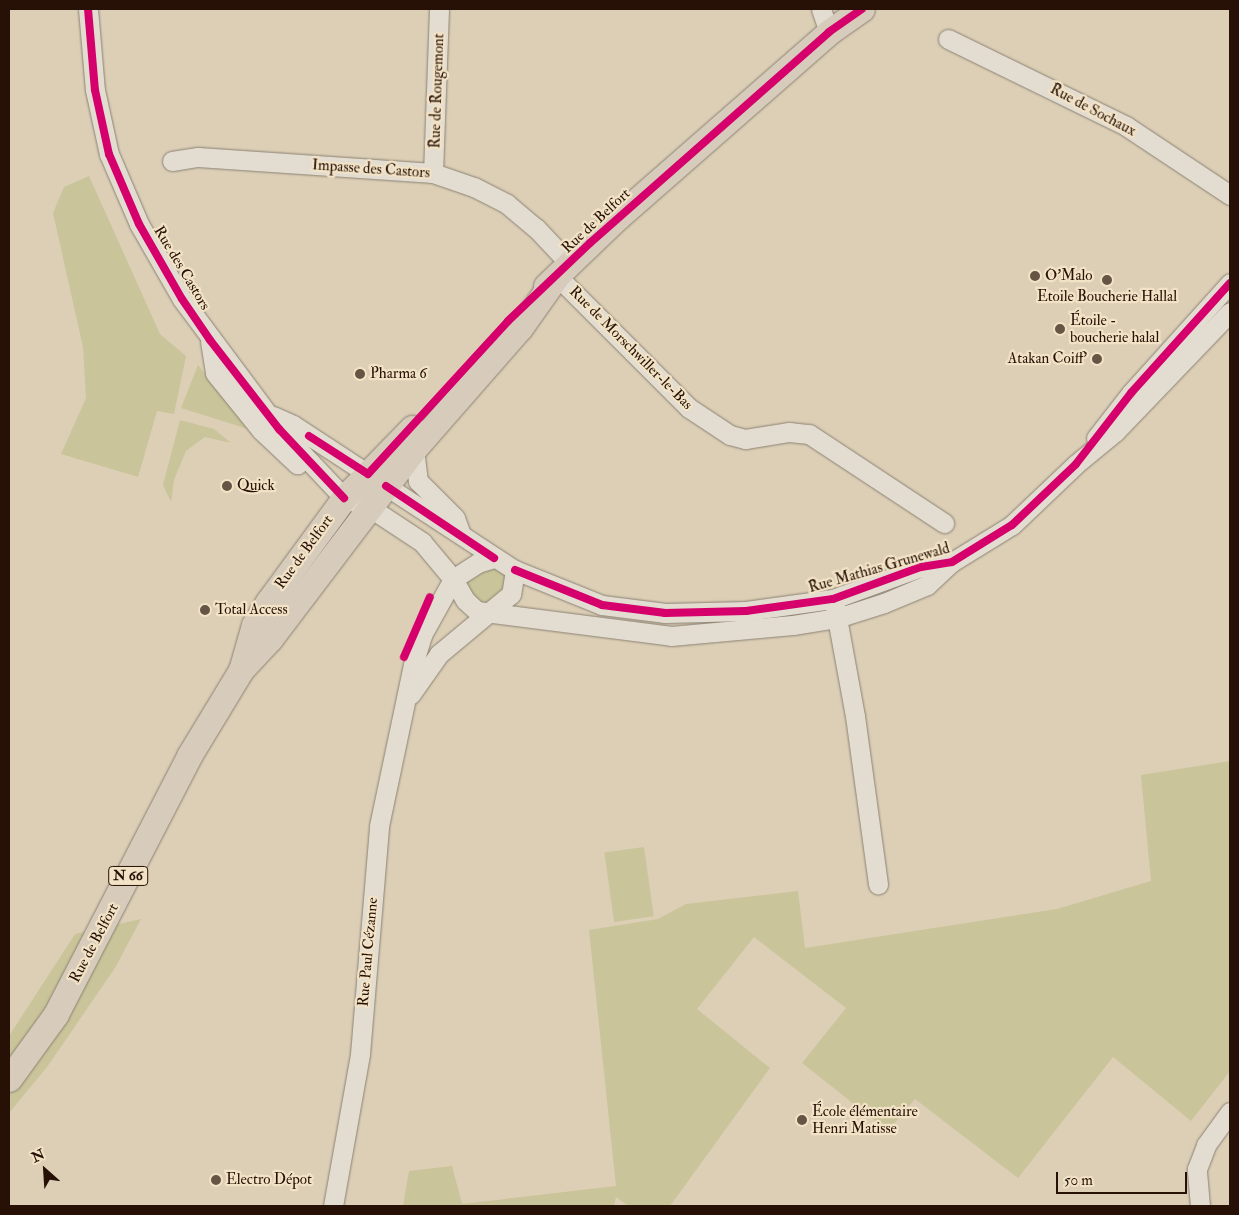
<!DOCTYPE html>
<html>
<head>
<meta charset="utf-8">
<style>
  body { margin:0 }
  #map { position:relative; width:1239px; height:1215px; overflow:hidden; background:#dccfb6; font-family:"IM FELL Double Pica",serif }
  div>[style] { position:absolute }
  .green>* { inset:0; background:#cac49a; transform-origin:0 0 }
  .roads { filter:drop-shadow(0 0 1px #8c8273) drop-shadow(0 0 1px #8c8273) }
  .minor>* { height:19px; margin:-9.5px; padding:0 9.5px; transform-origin:9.5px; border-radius:9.5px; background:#e3dcd0 }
  .major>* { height:25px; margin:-12.5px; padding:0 12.5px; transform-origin:12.5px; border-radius:12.5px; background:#d7ccbb }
  .cycleway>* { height:8px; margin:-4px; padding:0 4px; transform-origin:4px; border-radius:4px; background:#d6006c }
  .dots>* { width:14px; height:14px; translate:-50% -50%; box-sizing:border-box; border:2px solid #f2e3c6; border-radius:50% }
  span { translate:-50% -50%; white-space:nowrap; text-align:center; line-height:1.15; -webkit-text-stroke:4.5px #f2e3c6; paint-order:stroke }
  .shield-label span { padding:1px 4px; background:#f2e3c6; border:1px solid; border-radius:4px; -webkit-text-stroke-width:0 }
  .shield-label { font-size:14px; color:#271106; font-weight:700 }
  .street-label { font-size:15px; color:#271106 }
  .poi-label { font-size:15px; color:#271106 }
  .left { translate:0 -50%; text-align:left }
  .right { translate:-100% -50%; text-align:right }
  .frame { position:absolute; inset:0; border:10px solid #271106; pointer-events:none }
  .north { position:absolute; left:20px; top:1145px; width:50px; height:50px; -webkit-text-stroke:4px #f2e3c6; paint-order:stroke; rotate:334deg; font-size:14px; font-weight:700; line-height:20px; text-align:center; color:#271106 }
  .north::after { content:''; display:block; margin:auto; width:18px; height:22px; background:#271106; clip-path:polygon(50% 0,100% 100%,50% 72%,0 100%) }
  .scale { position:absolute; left:1056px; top:1172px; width:131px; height:22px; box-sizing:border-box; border:2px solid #271106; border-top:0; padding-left:6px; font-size:15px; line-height:18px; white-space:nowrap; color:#271106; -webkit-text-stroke:4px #f2e3c6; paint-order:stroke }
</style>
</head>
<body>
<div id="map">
  <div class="green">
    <i style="clip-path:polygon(89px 176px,160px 334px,186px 356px,174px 414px,157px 411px,138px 477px,61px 454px,86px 398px,83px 347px,53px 213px,64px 187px)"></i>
    <i style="clip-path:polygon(198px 365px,248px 429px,181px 408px)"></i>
    <i style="clip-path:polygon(180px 420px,214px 429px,231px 443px,205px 437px,186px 451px,174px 480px,171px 502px,163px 485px)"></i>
    <i style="clip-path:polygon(478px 563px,515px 570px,490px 613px,465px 600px,464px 570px)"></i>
    <i style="clip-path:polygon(1230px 761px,1230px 1071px,1191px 1121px,1113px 1057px,1018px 1178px,915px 1099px,888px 1131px,802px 1063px,846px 1008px,754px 937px,697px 1009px,770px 1068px,670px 1206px,628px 1206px,616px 1197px,614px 1206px,403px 1206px,409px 1171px,452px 1166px,462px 1204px,616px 1186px,589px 930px,658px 919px,686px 904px,798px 891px,805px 948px,1057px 909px,1151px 881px,1141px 775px)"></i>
    <i style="left:644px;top:847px;width:70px;height:40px;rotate:82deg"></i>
    <i style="clip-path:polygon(141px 919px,115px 968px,47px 1067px,9px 1113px,9px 1036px,75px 934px)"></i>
  </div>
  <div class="roads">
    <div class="minor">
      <i style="left:88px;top:9px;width:81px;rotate:85.1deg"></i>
      <i style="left:95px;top:90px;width:66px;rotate:77.7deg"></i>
      <i style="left:109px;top:154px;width:76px;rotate:66.8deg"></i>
      <i style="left:139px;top:224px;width:86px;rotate:60.2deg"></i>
      <i style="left:182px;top:299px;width:162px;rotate:53.3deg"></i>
      <i style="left:279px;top:429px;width:95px;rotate:46.7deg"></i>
      <i style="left:344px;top:498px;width:27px;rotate:20deg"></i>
      <i style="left:369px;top:507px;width:64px;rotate:33.4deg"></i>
      <i style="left:422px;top:542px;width:48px;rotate:50deg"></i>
      <i style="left:453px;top:579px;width:24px;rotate:60deg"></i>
      <i style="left:465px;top:600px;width:16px;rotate:43deg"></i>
      <i style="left:477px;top:611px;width:196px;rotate:7.3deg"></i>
      <i style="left:671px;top:636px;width:122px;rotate:-5.2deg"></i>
      <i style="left:793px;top:625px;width:45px;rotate:-9deg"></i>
      <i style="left:837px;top:618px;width:49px;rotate:-17.7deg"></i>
      <i style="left:884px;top:603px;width:47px;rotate:-22.7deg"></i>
      <i style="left:927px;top:585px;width:34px;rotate:-43deg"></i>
      <i style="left:952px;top:562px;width:70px;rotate:-31.7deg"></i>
      <i style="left:1012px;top:525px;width:88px;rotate:-43.6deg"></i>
      <i style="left:1076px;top:464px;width:50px;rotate:-39.4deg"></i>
      <i style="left:1115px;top:432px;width:166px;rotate:-46.2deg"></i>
      <i style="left:821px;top:9px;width:24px;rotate:71deg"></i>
      <i style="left:948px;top:39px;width:198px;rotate:26deg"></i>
      <i style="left:1126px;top:126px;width:125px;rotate:33.6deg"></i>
      <i style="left:172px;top:161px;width:26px;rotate:-9deg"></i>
      <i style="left:198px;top:157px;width:236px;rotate:3.9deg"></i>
      <i style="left:433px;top:173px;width:43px;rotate:18.9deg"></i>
      <i style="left:474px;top:187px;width:37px;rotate:27deg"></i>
      <i style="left:507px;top:204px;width:38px;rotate:40deg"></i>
      <i style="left:536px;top:228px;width:48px;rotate:46.7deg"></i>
      <i style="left:433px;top:173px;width:164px;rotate:-87.9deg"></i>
      <i style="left:557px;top:276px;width:187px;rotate:45deg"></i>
      <i style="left:689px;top:408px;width:49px;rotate:33.4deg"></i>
      <i style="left:730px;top:435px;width:16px;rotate:15deg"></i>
      <i style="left:745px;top:439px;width:45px;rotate:-9deg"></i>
      <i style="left:789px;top:432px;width:20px;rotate:6deg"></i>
      <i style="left:809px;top:434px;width:162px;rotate:33.4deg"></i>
      <i style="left:210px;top:341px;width:32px;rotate:81deg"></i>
      <i style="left:215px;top:373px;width:73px;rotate:51.1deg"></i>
      <i style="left:261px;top:430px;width:50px;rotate:43.4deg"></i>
      <i style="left:273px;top:416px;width:22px;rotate:24deg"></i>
      <i style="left:293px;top:425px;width:265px;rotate:33.2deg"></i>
      <i style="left:515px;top:570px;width:24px;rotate:99deg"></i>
      <i style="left:511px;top:594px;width:94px;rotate:140.2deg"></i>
      <i style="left:439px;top:654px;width:49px;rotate:125deg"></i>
      <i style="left:1096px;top:438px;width:57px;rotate:-52.1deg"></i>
      <i style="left:1131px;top:393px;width:148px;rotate:-48deg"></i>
      <i style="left:414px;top:449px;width:32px;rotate:83deg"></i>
      <i style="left:418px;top:481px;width:52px;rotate:45deg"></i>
      <i style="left:455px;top:518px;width:15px;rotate:70deg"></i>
      <i style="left:515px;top:570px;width:94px;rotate:21.9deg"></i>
      <i style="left:602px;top:605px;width:64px;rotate:7.2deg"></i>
      <i style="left:665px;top:613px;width:81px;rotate:-1.4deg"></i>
      <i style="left:746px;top:611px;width:88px;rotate:-7.9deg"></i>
      <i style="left:833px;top:599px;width:94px;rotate:-20deg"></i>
      <i style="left:921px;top:567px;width:31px;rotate:-9deg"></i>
      <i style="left:835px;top:607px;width:111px;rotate:79.6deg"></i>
      <i style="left:855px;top:716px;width:170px;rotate:82.2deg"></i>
      <i style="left:333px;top:1206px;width:154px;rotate:-79.9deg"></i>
      <i style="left:360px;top:1054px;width:229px;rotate:-85.2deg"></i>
      <i style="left:379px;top:826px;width:165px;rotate:-78.1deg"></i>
      <i style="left:413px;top:665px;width:31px;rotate:-73deg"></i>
      <i style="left:422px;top:635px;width:64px;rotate:-61deg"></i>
      <i style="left:453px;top:579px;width:30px;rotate:-33deg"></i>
      <i style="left:478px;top:563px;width:17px;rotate:-17deg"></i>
      <i style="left:1200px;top:1206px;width:37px;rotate:-95deg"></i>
      <i style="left:1197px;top:1169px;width:26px;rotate:-69deg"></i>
      <i style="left:1206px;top:1145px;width:41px;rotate:-54deg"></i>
    </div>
    <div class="major">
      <i style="left:546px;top:286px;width:100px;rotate:-43.8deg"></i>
      <i style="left:618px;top:217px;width:281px;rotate:-41.2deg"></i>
      <i style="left:829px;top:32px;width:40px;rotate:-34.9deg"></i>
      <i style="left:242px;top:667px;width:44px;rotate:-74.1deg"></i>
      <i style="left:254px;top:625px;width:27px;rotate:-59deg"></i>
      <i style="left:268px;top:602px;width:129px;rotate:-53.8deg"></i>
      <i style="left:344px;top:498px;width:98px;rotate:-45.8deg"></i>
      <i style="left:9px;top:1079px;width:80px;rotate:-54.1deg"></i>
      <i style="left:56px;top:1014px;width:290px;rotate:-62.7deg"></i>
      <i style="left:189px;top:756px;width:100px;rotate:-58.8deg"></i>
      <i style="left:241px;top:670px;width:42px;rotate:-46.9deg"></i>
      <i style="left:270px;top:639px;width:238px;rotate:-52.8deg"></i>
      <i style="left:414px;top:449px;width:161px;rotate:-48.8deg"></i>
      <i style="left:520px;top:328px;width:64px;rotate:-54.6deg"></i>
    </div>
  </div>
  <div class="cycleway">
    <i style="left:88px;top:9px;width:81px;rotate:85.1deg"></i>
    <i style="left:95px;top:90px;width:66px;rotate:77.7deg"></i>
    <i style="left:109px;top:154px;width:76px;rotate:66.8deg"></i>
    <i style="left:139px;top:224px;width:86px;rotate:60.2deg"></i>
    <i style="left:182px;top:299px;width:50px;rotate:55.7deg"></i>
    <i style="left:210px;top:340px;width:113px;rotate:52.2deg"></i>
    <i style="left:279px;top:429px;width:95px;rotate:46.7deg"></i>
    <i style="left:309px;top:436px;width:70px;rotate:32.8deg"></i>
    <i style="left:368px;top:474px;width:207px;rotate:-47.5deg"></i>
    <i style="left:508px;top:321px;width:113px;rotate:-43.6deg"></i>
    <i style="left:590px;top:243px;width:319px;rotate:-41.4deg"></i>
    <i style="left:829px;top:32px;width:40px;rotate:-34.9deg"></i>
    <i style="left:386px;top:486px;width:130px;rotate:33.7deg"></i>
    <i style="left:515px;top:570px;width:94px;rotate:21.9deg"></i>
    <i style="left:602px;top:605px;width:64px;rotate:7.2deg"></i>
    <i style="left:665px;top:613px;width:81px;rotate:-1.4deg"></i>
    <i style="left:746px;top:611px;width:88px;rotate:-7.9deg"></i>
    <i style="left:833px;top:599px;width:94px;rotate:-20deg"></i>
    <i style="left:921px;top:567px;width:31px;rotate:-9deg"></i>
    <i style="left:952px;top:562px;width:70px;rotate:-31.7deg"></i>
    <i style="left:1012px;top:525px;width:88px;rotate:-43.6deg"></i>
    <i style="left:1076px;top:464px;width:90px;rotate:-52.2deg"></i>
    <i style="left:1131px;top:393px;width:148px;rotate:-48deg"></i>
    <i style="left:404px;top:657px;width:65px;rotate:-66.6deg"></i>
  </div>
  <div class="dots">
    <i style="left:1035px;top:276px;background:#665444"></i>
    <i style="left:1107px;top:280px;background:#665444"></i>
    <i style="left:1060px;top:329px;background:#665444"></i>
    <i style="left:1097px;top:359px;background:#665444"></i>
    <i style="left:360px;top:374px;background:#665444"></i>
    <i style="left:227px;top:486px;background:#665444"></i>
    <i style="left:205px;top:610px;background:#665444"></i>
    <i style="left:802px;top:1120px;background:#665444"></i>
    <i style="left:216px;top:1180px;background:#665444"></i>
  </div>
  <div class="shield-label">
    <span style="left:128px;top:876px">N 66</span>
  </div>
  <div class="street-label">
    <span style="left:437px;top:91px;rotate:-88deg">Rue de Rougemont</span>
    <span style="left:1093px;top:110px;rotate:28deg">Rue de Sochaux</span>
    <span style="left:371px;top:169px;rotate:4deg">Impasse des Castors</span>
    <span style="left:596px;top:221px;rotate:-43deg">Rue de Belfort</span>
    <span style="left:182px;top:268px;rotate:59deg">Rue des Castors</span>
    <span style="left:631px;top:348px;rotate:45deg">Rue de Morschwiller-le-Bas</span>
    <span style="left:304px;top:552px;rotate:-54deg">Rue de Belfort</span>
    <span style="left:879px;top:568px;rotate:-16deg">Rue Mathias Grunewald</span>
    <span style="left:94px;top:943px;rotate:-62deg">Rue de Belfort</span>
    <span style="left:368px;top:952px;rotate:-85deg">Rue Paul Cézanne</span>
  </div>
  <div class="poi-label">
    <span class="left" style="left:1045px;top:276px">O'Malo</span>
    <span style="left:1107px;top:297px">Etoile Boucherie Hallal</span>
    <span class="left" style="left:1070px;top:329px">Étoile -<br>boucherie halal</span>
    <span class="right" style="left:1087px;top:359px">Atakan Coiff'</span>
    <span class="left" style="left:370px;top:374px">Pharma 6</span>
    <span class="left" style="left:237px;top:486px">Quick</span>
    <span class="left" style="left:215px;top:610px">Total Access</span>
    <span class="left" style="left:812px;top:1120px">École élémentaire<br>Henri Matisse</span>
    <span class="left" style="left:226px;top:1180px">Electro Dépot</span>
  </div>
  <div class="frame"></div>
  <div class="north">N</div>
  <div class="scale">50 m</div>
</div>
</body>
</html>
